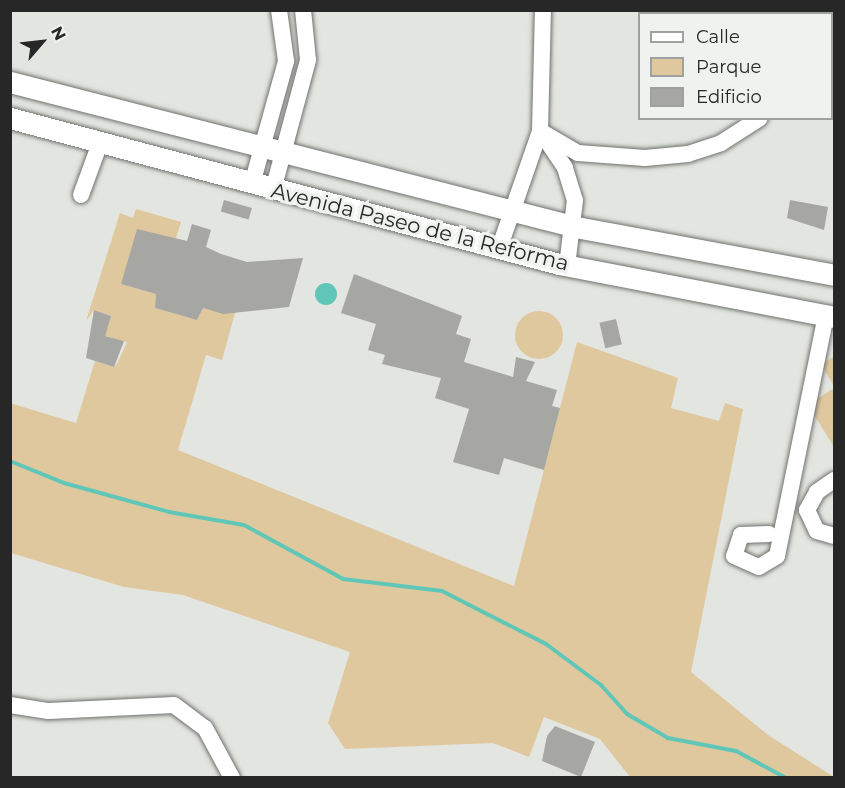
<!DOCTYPE html>
<html>
<head>
<meta charset="utf-8">
<style>
  body { margin:0 }
  #map { position:relative; width:845px; height:788px; overflow:hidden; background:#e2e5e0; font-family:Montserrat,sans-serif }
  div>[style] { position:absolute }
  .green>* { inset:0; background:#e0c89e }
  .round { border-radius:50% }
  .water>* { inset:0; background:#60c7b8 }
  .stream>* { height:4px; margin:-2px; padding:0 2px; transform-origin:2px; border-radius:2px; background:#60c7b8 }
  .building>* { inset:0; background:#a6a6a2; transform-origin:0 0 }
  .roads { filter:drop-shadow(0 0 2px #70726e) drop-shadow(0 0 2px #70726e) }
  .minor>* { height:16px; margin:-8px; padding:0 8px; transform-origin:8px; border-radius:8px; background:#fff }
  .major>* { height:21px; margin:-10.5px; padding:0 10.5px; transform-origin:10.5px; border-radius:10.5px; background:#fff }
  span { translate:-50% -50%; white-space:nowrap; text-align:center; line-height:1.15; -webkit-text-stroke:6px #eff2ee; paint-order:stroke }
  .street-label { font-size:21px; color:#262726 }
  .frame { position:absolute; inset:0; border:12px solid #262726; pointer-events:none }
  .legend { position:absolute; left:638px; top:12px; width:195px; height:108px; box-sizing:border-box; background:#eff2ee; border:2px solid #9fa19e; margin:0; padding:8px 10px; list-style:none; font-size:18px; color:#262726 }
  .legend li { display:flex; align-items:center; gap:12px; height:30px }
  .legend b { width:30px; border:2px solid #9fa19e }
  .north { position:absolute; left:12px; top:12px; width:60px; height:60px; -webkit-text-stroke:4px #eff2ee; paint-order:stroke; rotate:62deg; font-size:16px; font-weight:700; line-height:24px; text-align:center; color:#262726 }
  .north::after { content:''; display:block; margin:auto; width:21px; height:27px; background:#262726; clip-path:polygon(50% 0,100% 100%,50% 72%,0 100%) }
</style>
</head>
<body>
<div id="map">
  <div class="green">
    <i style="clip-path:polygon(136px 209px,181px 222px,176px 238px,122px 284px,156px 294px,155px 308px,197px 320px,203px 308px,237px 306px,222px 360px,206px 355px,178px 450px,514px 586px,577px 342px,678px 378px,671px 408px,719px 421px,725px 403px,743px 409px,691px 672px,768px 735px,834px 777px,630px 777px,600px 739px,544px 717px,529px 757px,493px 743px,345px 749px,328px 723px,350px 652px,183px 595px,124px 587px,11px 553px,10px 403px,76px 423px,95px 361px,114px 367px,118px 362px,127px 342px,98px 334px,111px 316px,94px 310px,86px 321px,120px 213px,133px 218px)"></i>
    <i class="round" style="left:515px;top:311px;width:48px;height:48px"></i>
    <i style="clip-path:polygon(834px 356px,834px 386px,821px 365px)"></i>
    <i style="clip-path:polygon(834px 388px,834px 447px,808px 405px)"></i>
  </div>
  <div class="water">
    <i class="round" style="left:315px;top:283px;width:22px;height:22px"></i>
  </div>
  <div class="stream">
    <i style="left:10px;top:461px;width:58px;rotate:22.2deg"></i>
    <i style="left:64px;top:483px;width:109px;rotate:15.4deg"></i>
    <i style="left:169px;top:512px;width:76px;rotate:9.8deg"></i>
    <i style="left:244px;top:525px;width:113px;rotate:28.6deg"></i>
    <i style="left:343px;top:579px;width:100px;rotate:6.9deg"></i>
    <i style="left:442px;top:591px;width:117px;rotate:27deg"></i>
    <i style="left:546px;top:644px;width:69px;rotate:36.7deg"></i>
    <i style="left:601px;top:685px;width:39px;rotate:48deg"></i>
    <i style="left:627px;top:714px;width:48px;rotate:30.3deg"></i>
    <i style="left:668px;top:738px;width:69px;rotate:10.8deg"></i>
    <i style="left:736px;top:751px;width:57px;rotate:28.4deg"></i>
  </div>
  <div class="building">
    <i style="left:224px;top:200px;width:29px;height:12px;rotate:16deg"></i>
    <i style="clip-path:polygon(790px 200px,828px 207px,824px 230px,787px 218px)"></i>
    <i style="clip-path:polygon(192px 224px,211px 230px,206px 247px,221px 254px,247px 262px,303px 258px,289px 307px,223px 314px,203px 308px,197px 320px,155px 308px,156px 294px,121px 284px,137px 229px,187px 241px)"></i>
    <i style="clip-path:polygon(354px 274px,462px 316px,456px 334px,471px 339px,464px 362px,513px 377px,516px 357px,535px 362px,526px 381px,557px 390px,552px 406px,560px 408px,544px 470px,504px 458px,499px 475px,453px 462px,469px 409px,435px 398px,441px 378px,382px 364px,385px 355px,368px 350px,376px 324px,341px 313px)"></i>
    <i style="clip-path:polygon(94px 310px,111px 316px,105px 336px,124px 341px,114px 367px,86px 358px)"></i>
    <i style="left:616px;top:319px;width:26px;height:17px;rotate:77deg"></i>
    <i style="clip-path:polygon(555px 726px,595px 742px,581px 777px,542px 761px,547px 736px)"></i>
  </div>
  <div class="roads">
    <div class="minor">
      <i style="left:832px;top:56px;width:3px;rotate:-45deg"></i>
      <i style="left:540px;top:131px;width:44px;rotate:30.1deg"></i>
      <i style="left:578px;top:153px;width:67px;rotate:4.3deg"></i>
      <i style="left:645px;top:158px;width:43px;rotate:-5.3deg"></i>
      <i style="left:688px;top:154px;width:35px;rotate:-18deg"></i>
      <i style="left:721px;top:143px;width:46px;rotate:-32.7deg"></i>
      <i style="left:545px;top:138px;width:36px;rotate:56deg"></i>
      <i style="left:565px;top:168px;width:34px;rotate:73deg"></i>
      <i style="left:575px;top:200px;width:66px;rotate:96.9deg"></i>
      <i style="left:252px;top:184px;width:128px;rotate:-74.5deg"></i>
      <i style="left:286px;top:61px;width:51px;rotate:-97.8deg"></i>
      <i style="left:273px;top:190px;width:135px;rotate:-74.9deg"></i>
      <i style="left:308px;top:60px;width:50px;rotate:-95.7deg"></i>
      <i style="left:81px;top:195px;width:55px;rotate:-69.9deg"></i>
      <i style="left:499px;top:249px;width:125px;rotate:-70.8deg"></i>
      <i style="left:540px;top:131px;width:121px;rotate:-88.6deg"></i>
      <i style="left:834px;top:480px;width:21px;rotate:145deg"></i>
      <i style="left:817px;top:492px;width:21px;rotate:119deg"></i>
      <i style="left:807px;top:510px;width:23px;rotate:65deg"></i>
      <i style="left:817px;top:531px;width:18px;rotate:16deg"></i>
      <i style="left:769px;top:534px;width:28px;rotate:178deg"></i>
      <i style="left:741px;top:535px;width:22px;rotate:108deg"></i>
      <i style="left:734px;top:556px;width:27px;rotate:24deg"></i>
      <i style="left:759px;top:567px;width:21px;rotate:-31deg"></i>
      <i style="left:777px;top:556px;width:246px;rotate:-78.5deg"></i>
      <i style="left:10px;top:705px;width:39px;rotate:9deg"></i>
      <i style="left:49px;top:711px;width:125px;rotate:-2.7deg"></i>
      <i style="left:174px;top:705px;width:39px;rotate:37deg"></i>
      <i style="left:205px;top:728px;width:57px;rotate:61.6deg"></i>
    </div>
    <div class="major">
      <i style="left:10px;top:82px;width:584px;rotate:14.37deg"></i>
      <i style="left:576px;top:227px;width:262px;rotate:10.5deg"></i>
      <i style="left:10px;top:118px;width:568px;rotate:14.89deg"></i>
      <i style="left:559px;top:264px;width:280px;rotate:10.9deg"></i>
    </div>
  </div>
  <div class="street-label">
    <span style="left:420px;top:227px;rotate:14deg">Avenida Paseo de la Reforma</span>
  </div>
  <div class="frame"></div>
  <ul class="legend">
  <li><b style="height:8px;background:#fff"></b>Calle</li>
  <li><b style="height:16px;background:#e0c89e"></b>Parque</li>
  <li><b style="height:16px;background:#a6a6a2"></b>Edificio</li>
  </ul>
  <div class="north">N</div>
</div>
</body>
</html>
